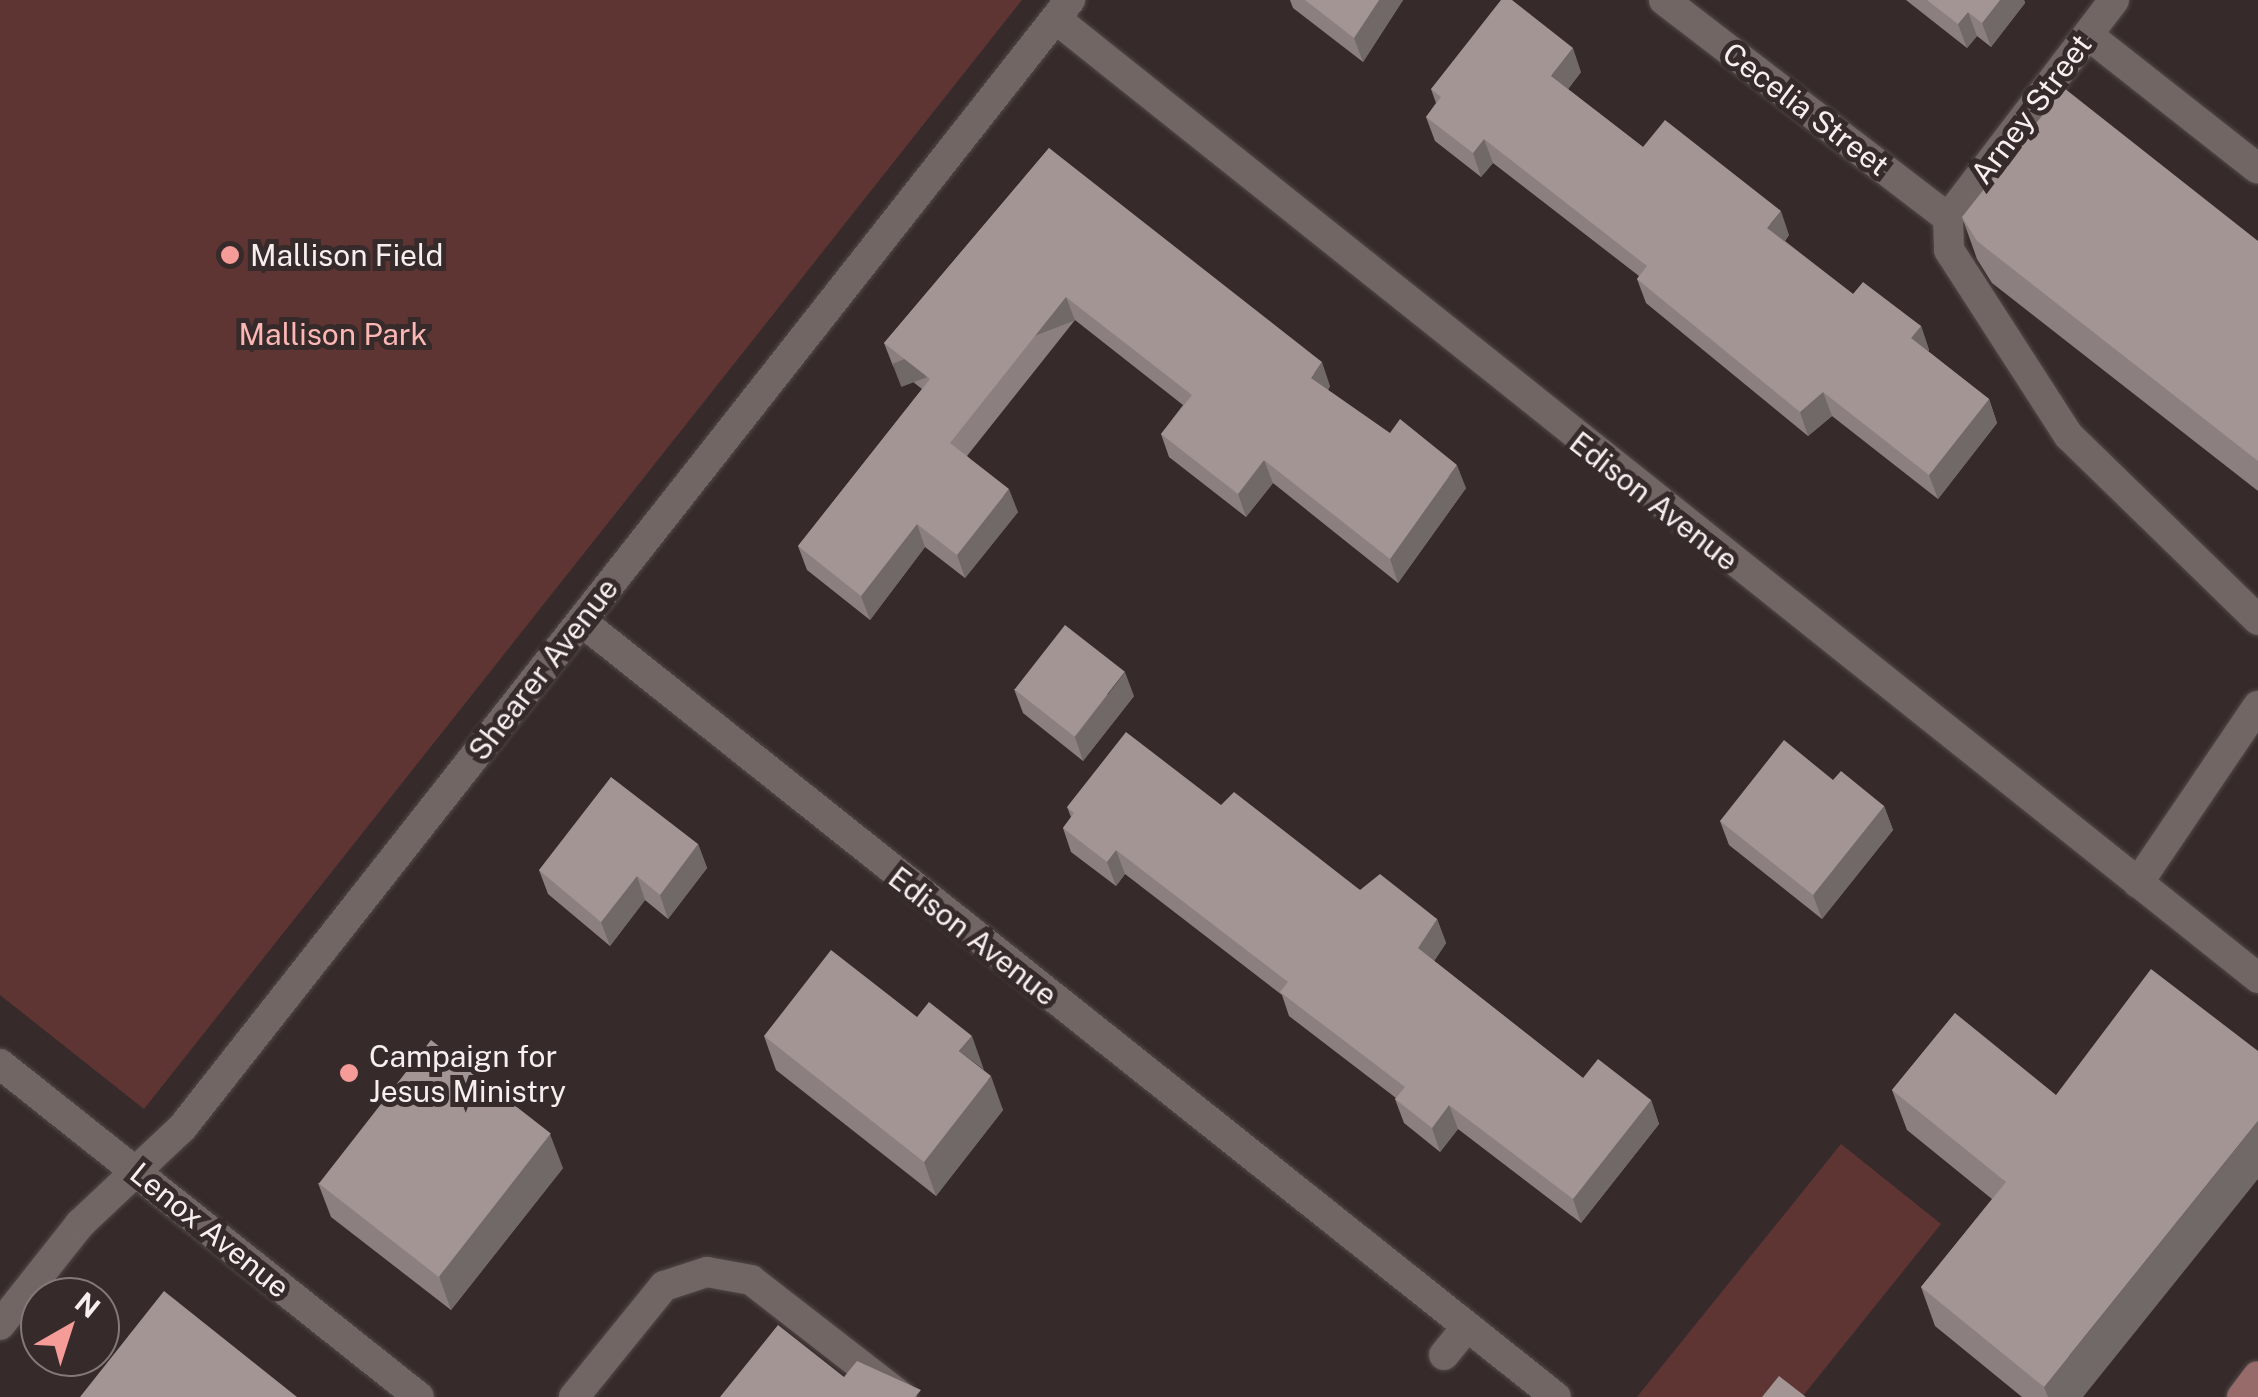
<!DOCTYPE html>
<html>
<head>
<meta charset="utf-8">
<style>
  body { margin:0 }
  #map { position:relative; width:2258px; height:1397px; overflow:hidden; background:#362b2a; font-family:"Public Sans",sans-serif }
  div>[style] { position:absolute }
  .green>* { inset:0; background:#5f3534 }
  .roads { filter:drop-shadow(0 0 2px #514848) drop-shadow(0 0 2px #514848) }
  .service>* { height:30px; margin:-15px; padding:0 15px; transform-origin:15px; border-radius:15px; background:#726665 }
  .minor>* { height:30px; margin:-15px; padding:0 15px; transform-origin:15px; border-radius:15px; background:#726665 }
  .tertiary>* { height:30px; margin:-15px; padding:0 15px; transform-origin:15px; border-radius:15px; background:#726665 }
  .secondary>* { height:30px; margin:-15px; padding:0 15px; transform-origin:15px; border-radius:15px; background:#966b6a }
  .wall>* { inset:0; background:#8b807f }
  .shaded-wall>* { inset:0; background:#716868; transform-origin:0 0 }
  .building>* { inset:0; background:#a29594; transform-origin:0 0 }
  .dots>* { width:28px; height:28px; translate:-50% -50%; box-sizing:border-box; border:5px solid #362b2a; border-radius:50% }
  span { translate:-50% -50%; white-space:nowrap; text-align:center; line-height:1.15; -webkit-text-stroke:10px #362b2a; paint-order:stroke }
  .street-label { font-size:30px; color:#f7efef }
  .poi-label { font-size:30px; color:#f7efef }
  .left { translate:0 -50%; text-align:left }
  .park-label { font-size:30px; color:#fcb7b4 }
  .north { position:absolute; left:20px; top:1277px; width:100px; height:100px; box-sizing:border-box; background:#362b2a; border:2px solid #837979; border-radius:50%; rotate:39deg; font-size:28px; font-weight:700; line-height:40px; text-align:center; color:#f7efef }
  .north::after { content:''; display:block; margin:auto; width:35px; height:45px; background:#f59b98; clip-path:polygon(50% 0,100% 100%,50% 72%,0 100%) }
</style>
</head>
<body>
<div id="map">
  <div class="green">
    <i style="clip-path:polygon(0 0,1022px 0,144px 1109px,0 995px)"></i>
    <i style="clip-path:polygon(1841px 1144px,1941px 1224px,1802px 1397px,1637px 1397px)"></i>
  </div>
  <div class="roads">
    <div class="service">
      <i style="left:2088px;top:35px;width:216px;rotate:38.2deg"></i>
      <i style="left:1948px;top:218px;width:32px;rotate:88deg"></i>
      <i style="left:1949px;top:250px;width:221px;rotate:57.2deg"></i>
      <i style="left:2069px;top:436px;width:264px;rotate:44.2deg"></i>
      <i style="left:2138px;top:883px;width:214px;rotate:-55.9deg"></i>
      <i style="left:1444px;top:1355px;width:36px;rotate:-51deg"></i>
      <i style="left:574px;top:1397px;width:143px;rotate:-51deg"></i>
      <i style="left:664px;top:1286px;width:45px;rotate:-18deg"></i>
      <i style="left:707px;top:1272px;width:45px;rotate:10.3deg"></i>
      <i style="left:751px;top:1280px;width:191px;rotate:37.8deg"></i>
    </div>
    <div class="minor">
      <i style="left:1664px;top:0;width:358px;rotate:37.5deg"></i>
      <i style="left:1948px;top:218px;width:274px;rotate:-52.7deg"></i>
      <i style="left:1056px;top:19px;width:1538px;rotate:38.58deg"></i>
      <i style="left:581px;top:621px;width:1246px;rotate:38.52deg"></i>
      <i style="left:0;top:1325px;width:129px;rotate:-51.6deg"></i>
      <i style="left:80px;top:1224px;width:140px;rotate:-43.3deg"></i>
      <i style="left:182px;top:1128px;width:1436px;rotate:-51.79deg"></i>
    </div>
    <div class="tertiary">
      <i style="left:0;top:1064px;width:535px;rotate:38.48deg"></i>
    </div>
    <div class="secondary">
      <i style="left:2242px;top:1397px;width:26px;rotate:-53deg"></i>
    </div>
  </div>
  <div class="wall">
    <i style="clip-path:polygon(1290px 0,1403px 0,1363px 62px,1293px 8px)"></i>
    <i style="clip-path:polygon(1906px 0,2024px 0,2025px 3px,1991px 47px,1977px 36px,1967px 48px)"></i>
    <i style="clip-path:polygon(1581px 72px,1568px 89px,1643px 147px,1789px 235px,1785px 241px,1853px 294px,1921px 326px,1929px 350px,1928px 351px,1989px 399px,1997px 423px,1938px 499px,1832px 416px,1808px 436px,1646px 303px,1637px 279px,1639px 276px,1493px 163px,1481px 177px,1435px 141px,1426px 117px,1436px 103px,1431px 89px)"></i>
    <i style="clip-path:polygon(1049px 148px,1330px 386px,1328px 390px,1466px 488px,1398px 583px,1273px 483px,1246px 517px,1169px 457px,1161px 434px,1183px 405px,1075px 320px,967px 456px,1018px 512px,965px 578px,925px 547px,870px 620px,807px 570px,798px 546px,922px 389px,893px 366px,884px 343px)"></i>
    <i style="clip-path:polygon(1962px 217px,2258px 241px,2258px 491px,1992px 283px,1977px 259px)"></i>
    <i style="clip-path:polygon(1014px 689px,1134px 696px,1083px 761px,1023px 713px)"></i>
    <i style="clip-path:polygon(1833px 780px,1884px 806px,1893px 830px,1822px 919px,1729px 845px,1720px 821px)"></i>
    <i style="clip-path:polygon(1221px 805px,1360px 890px,1437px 919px,1446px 943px,1434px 961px,1583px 1078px,1651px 1100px,1659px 1124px,1581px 1223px,1458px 1129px,1440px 1152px,1404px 1123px,1395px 1099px,1396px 1098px,1289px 1016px,1282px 995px,1125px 874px,1116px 886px,1071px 852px,1063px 828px,1071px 817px,1067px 807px)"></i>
    <i style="clip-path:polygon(698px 844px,707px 868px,668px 919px,645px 900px,610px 946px,548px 894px,539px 870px)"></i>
    <i style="clip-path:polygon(1955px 1013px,2083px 1397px,2022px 1397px,1935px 1326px,1921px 1287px,1992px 1199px,1907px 1130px,1892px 1090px)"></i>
    <i style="clip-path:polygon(764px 1036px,983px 1070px,1003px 1110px,936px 1196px,776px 1070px)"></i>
    <i style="clip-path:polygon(563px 1168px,451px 1310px,331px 1217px,318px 1183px)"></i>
  </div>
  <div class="shaded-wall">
    <i style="clip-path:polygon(1379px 0,1403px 0,1363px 62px,1354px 38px)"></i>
    <i style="clip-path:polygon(2000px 0,2024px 0,2025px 3px,1991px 47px,1982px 23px)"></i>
    <i style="clip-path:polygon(1968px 12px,1977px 36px,1967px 48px,1958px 24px)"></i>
    <i style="clip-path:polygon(1573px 48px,1581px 72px,1560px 100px,1551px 76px)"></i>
    <i style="clip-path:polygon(1484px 139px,1493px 163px,1481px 177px,1473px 153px)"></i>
    <i style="clip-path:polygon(1781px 211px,1789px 235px,1776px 252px,1767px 228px)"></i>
    <i style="left:1066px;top:297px;width:25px;height:186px;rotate:69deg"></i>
    <i style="clip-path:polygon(1921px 326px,1929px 350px,1920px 362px,1911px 338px)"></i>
    <i style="clip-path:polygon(1322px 362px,1330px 386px,1319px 401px,1311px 378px)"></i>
    <i style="clip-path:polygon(1823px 392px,1832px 416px,1808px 436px,1800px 412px)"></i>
    <i style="clip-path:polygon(1989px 399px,1997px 423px,1938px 499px,1929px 475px)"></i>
    <i style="clip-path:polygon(1264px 460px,1273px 483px,1246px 517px,1238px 494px)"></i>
    <i style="clip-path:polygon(1457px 465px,1466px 488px,1398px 583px,1390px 559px)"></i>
    <i style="clip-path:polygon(1009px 489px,1018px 512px,965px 578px,957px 555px)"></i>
    <i style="clip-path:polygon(917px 524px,925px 547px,870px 620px,861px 596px)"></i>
    <i style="clip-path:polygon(1125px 672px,1134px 696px,1083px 761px,1075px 737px)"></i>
    <i style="clip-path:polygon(1884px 806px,1893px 830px,1822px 919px,1813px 895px)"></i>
    <i style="clip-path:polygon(698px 844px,707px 868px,668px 919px,660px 895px)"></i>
    <i style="clip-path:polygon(1116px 850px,1125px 874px,1116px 886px,1107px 862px)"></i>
    <i style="clip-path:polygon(637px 876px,645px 900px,610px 946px,601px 922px)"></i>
    <i style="clip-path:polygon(1437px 919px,1446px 943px,1427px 972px,1418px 948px)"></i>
    <i style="clip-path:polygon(972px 1036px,984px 1070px,959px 1051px)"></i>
    <i style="clip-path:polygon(991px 1076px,1003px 1110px,936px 1196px,924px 1162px)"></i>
    <i style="clip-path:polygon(1651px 1100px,1659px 1124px,1581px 1223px,1573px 1199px)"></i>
    <i style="clip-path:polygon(1449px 1105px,1458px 1129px,1440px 1152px,1432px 1128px)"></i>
    <i style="clip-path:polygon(2258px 1121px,2258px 1179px,2083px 1397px,2048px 1397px,2044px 1387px)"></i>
    <i style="clip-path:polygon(550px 1134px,563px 1168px,451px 1310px,439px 1276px)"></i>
  </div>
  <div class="building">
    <i style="clip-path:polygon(1305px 0,1379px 0,1354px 38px)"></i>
    <i style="clip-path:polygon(1501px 0,1512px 0,1573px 48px,1551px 76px,1643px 147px,1665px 120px,1781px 211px,1767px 228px,1853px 294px,1863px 282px,1921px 326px,1911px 338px,1989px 399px,1929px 475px,1823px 392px,1800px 412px,1637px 279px,1647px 266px,1484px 139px,1473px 153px,1426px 117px,1441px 97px,1431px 89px)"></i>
    <i style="clip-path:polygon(1927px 0,2000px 0,1982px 23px,1968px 12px,1958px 24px)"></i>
    <i style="clip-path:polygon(2064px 88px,2258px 241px,2258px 461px,1977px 241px,1962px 217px)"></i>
    <i style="clip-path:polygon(1049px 148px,1322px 362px,1311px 378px,1390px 433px,1400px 419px,1457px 465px,1390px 559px,1264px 460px,1238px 494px,1161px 434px,1192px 395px,1066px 297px,950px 443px,1009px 489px,957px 555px,917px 524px,861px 596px,798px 546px,930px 379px,884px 343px)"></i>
    <i style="left:1065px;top:625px;width:76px;height:82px;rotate:38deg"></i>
    <i style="clip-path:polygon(1126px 732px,1221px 805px,1234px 792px,1360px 890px,1380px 874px,1437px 919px,1418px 948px,1583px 1078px,1598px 1059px,1651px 1100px,1573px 1199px,1449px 1105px,1432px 1128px,1395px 1099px,1405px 1087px,1280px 992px,1288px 982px,1116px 850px,1107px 862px,1063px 828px,1074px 813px,1067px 807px)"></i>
    <i style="clip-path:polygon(1784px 740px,1833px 780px,1841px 771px,1884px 806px,1813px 895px,1720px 821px)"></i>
    <i style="clip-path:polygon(611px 777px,698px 844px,660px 895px,637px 876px,601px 922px,539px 870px)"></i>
    <i style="clip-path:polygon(831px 950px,917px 1017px,929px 1002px,972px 1036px,959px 1051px,991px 1076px,924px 1162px,764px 1036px)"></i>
    <i style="clip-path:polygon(2151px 969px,2258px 1051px,2258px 1121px,2044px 1387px,1921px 1287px,2006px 1182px,1892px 1090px,1955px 1013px,2056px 1095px)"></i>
    <i style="left:431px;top:1040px;width:152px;height:182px;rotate:38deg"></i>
    <i style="clip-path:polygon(164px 1291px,297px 1397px,80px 1397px)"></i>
    <i style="clip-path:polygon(778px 1325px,844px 1377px,857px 1361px,921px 1390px,915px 1397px,720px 1397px)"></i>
    <i style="clip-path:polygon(1779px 1376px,1806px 1397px,1762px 1397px)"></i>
  </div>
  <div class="dots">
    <i style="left:230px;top:255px;background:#f59b98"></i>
    <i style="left:349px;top:1073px;background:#f59b98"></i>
  </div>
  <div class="street-label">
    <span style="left:1806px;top:109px;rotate:37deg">Cecelia Street</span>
    <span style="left:2031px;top:109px;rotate:-53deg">Arney Street</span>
    <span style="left:1654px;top:501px;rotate:38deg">Edison Avenue</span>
    <span style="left:543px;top:669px;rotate:-52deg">Shearer Avenue</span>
    <span style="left:973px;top:936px;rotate:38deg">Edison Avenue</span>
    <span style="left:210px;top:1230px;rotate:39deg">Lenox Avenue</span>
  </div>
  <div class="poi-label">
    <span class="left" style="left:250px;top:255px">Mallison Field</span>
    <span class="left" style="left:369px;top:1073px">Campaign for<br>Jesus Ministry</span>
  </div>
  <div class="park-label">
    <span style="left:333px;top:334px">Mallison Park</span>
  </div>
  <div class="north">N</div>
</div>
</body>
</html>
